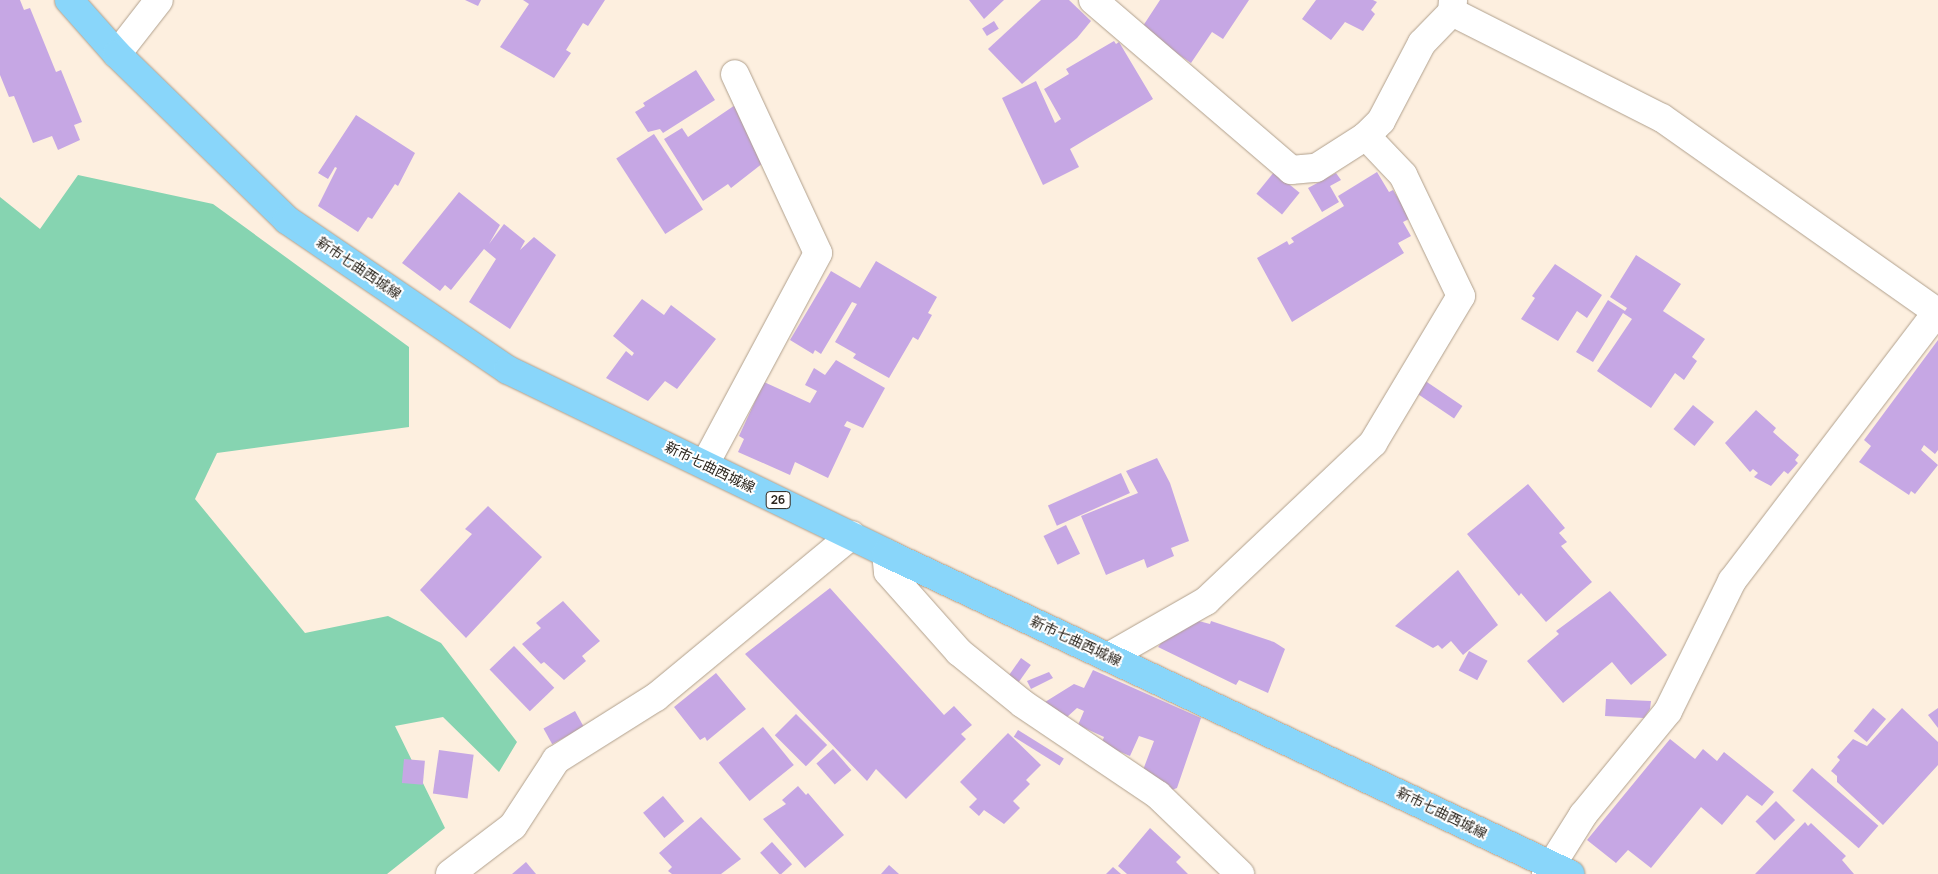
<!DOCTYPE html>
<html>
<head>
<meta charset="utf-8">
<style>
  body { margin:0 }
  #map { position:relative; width:1938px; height:874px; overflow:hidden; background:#fdefdf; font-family:Manrope,"Noto Sans JP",sans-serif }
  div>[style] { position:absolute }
  .forest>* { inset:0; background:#86d4b1 }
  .building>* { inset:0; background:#c6a7e4; transform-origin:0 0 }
  .roads { filter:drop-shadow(0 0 1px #b0a08d) drop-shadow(0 0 1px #b0a08d) }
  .minor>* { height:28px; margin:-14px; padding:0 14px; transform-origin:14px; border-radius:14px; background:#fff }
  .primary>* { height:28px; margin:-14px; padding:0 14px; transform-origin:14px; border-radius:14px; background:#89d6fa }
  span { translate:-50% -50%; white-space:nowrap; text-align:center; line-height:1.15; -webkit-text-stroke:4px #fff; paint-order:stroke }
  .shield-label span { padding:1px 4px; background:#fff; border:1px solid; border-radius:4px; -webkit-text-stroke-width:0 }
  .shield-label { font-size:12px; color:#2c261e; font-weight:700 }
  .street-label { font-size:14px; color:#2c261e }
</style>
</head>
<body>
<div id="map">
  <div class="forest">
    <i style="clip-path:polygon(78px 175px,213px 204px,409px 347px,409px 427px,217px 453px,195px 499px,305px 633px,388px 616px,441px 643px,517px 742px,499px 772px,443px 717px,395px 726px,445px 828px,387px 874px,0 874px,0 197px,40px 229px)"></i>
  </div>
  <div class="building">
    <i style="clip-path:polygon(0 0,20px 0,24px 10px,30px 8px,56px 72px,61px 70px,82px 122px,74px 125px,80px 140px,58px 150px,52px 136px,33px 143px,14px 96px,9px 97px,0 75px)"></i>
    <i style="clip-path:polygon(465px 0,481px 0,478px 6px)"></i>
    <i style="clip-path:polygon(523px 0,605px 0,588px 26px,583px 23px,566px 50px,571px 53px,554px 78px,500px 47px,529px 4px)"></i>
    <i style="clip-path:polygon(969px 0,1004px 0,984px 19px)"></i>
    <i style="clip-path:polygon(1041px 0,1069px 0,1091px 21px,1077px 38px,1022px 84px,988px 49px)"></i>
    <i style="clip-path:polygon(1160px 0,1249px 0,1223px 39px,1212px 32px,1191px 63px,1141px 29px)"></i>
    <i style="clip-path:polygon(1316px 0,1373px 0,1377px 2px,1371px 10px,1375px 14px,1363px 31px,1345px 22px,1331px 40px,1302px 19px)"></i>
    <i style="left:994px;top:21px;width:9px;height:14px;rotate:58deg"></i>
    <i style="clip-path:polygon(1114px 41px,1116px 44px,1119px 42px,1153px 99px,1070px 149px,1079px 167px,1043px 185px,1002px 98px,1036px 81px,1055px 123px,1061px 119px,1044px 89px,1069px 74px,1066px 69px)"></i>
    <i style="clip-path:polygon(696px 70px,715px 100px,663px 133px,660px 129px,648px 132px,635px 112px,645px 106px,643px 103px)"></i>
    <i style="clip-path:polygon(744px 99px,767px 160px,731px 188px,728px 184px,703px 201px,664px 139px,682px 128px,688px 137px)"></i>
    <i style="clip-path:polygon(356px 115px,415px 153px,398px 186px,395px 184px,372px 219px,368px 217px,358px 232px,318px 206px,337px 168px,335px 167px,328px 179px,318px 173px)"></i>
    <i style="left:654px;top:134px;width:90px;height:45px;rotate:57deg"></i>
    <i style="left:1274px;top:172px;width:33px;height:28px;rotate:39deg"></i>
    <i style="clip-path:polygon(1377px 172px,1389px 192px,1393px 190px,1400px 201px,1404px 199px,1415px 216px,1403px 222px,1411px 236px,1398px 243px,1404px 253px,1292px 322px,1257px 258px,1287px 241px,1289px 245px,1294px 242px,1291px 238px,1344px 206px,1338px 196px)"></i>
    <i style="clip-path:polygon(1336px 173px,1341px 180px,1330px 186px,1339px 202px,1322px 212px,1308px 188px)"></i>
    <i style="clip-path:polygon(459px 192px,500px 225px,489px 244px,504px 224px,525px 241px,520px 250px,534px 237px,556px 255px,510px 329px,469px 302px,496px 259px,484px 249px,451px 290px,445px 285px,440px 291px,402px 263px)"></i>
    <i style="clip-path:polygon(1636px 255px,1681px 284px,1663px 311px,1705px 339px,1692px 357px,1697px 361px,1684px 380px,1675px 373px,1651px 408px,1597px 371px,1632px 319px,1623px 313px,1593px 362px,1576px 352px,1608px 300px,1625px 311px,1627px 308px,1610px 297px)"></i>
    <i style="clip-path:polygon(876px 261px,937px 297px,928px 313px,932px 315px,918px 340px,913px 337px,889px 378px,853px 358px,856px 354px,835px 342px,857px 304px,852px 302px,821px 354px,815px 350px,813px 354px,790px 340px,831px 271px,860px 288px)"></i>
    <i style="clip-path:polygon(1555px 264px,1602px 295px,1587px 318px,1577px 311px,1558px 341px,1521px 319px,1535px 298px,1532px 296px)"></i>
    <i style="clip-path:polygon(642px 299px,664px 315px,671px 305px,716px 339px,677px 389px,665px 381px,648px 401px,606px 378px,626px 351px,632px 356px,634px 353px,613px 336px)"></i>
    <i style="clip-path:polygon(1938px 340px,1938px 450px,1935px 454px,1924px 445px,1921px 450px,1938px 465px,1915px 494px,1911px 491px,1909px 495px,1859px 462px,1871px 446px,1864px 440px)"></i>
    <i style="clip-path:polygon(836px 360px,885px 388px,863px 428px,847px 421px,844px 426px,851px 429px,828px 478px,795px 462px,790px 475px,738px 452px,744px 439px,739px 436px,764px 382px,810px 403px,817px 391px,805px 385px,814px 368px,825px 375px)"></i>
    <i style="left:1421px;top:378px;width:50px;height:15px;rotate:34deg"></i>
    <i style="left:1693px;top:405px;width:27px;height:31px;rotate:39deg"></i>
    <i style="clip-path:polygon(1756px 410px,1776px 428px,1773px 432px,1799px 455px,1795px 460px,1798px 463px,1788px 474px,1784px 471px,1771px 486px,1754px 477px,1758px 473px,1753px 469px,1750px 472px,1725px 443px)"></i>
    <i style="clip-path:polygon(1157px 458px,1170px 483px,1189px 541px,1171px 548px,1174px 556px,1147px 568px,1144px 559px,1106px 575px,1081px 516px,1138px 493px,1126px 471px)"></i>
    <i style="left:1121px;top:473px;width:22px;height:80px;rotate:66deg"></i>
    <i style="clip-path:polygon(1528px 484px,1565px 528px,1559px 533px,1567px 542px,1561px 546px,1592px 582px,1546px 622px,1521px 593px,1519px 596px,1467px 534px)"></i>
    <i style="clip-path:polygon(488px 506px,542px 557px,466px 638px,420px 590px,472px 534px,465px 529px)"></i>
    <i style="left:1066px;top:525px;width:32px;height:25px;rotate:64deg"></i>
    <i style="clip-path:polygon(1458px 570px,1498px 625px,1463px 655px,1451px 641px,1442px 649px,1438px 645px,1433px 648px,1395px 626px)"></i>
    <i style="clip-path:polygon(830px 588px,944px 715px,954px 706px,972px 725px,961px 734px,966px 739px,906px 799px,876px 769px,867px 781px,745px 654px)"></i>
    <i style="clip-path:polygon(1610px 591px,1667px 655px,1631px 685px,1612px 662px,1563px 703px,1527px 661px,1559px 634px,1556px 631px)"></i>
    <i style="clip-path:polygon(563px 601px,600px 641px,582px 656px,586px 661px,564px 680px,544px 662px,541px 664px,522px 644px,541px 628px,536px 623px)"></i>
    <i style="clip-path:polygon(1195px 620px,1210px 624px,1211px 621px,1274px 642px,1285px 649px,1268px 693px,1239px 680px,1236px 685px,1158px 647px,1171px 630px)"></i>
    <i style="left:514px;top:646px;width:58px;height:34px;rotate:46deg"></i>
    <i style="left:1469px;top:651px;width:21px;height:22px;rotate:28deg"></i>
    <i style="left:1021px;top:658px;width:12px;height:21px;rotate:35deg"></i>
    <i style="clip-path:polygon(1093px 670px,1201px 718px,1177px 788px,1172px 790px,1143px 770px,1154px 741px,1139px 736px,1130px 756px,1101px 744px,1104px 737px,1078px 725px,1084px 711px,1077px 708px,1067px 717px,1045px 702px,1074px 684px,1084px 688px)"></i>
    <i style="clip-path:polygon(1049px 672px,1053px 678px,1031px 689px,1027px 681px)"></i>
    <i style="clip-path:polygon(716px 673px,746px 709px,707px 741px,705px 737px,700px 740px,674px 707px)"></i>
    <i style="clip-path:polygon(1606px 699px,1651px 701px,1650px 709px,1644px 718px,1605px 716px)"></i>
    <i style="left:1873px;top:708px;width:17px;height:30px;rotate:40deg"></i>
    <i style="clip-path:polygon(1902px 708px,1938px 742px,1938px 765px,1883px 825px,1837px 782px,1837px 776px,1831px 771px,1840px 760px,1837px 757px,1853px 739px,1867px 746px)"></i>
    <i style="clip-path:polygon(1938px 708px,1938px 728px,1928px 715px)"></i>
    <i style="left:575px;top:711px;width:18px;height:36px;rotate:61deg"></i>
    <i style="left:796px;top:714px;width:44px;height:30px;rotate:45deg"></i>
    <i style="left:763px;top:727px;width:49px;height:57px;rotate:51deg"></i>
    <i style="left:1018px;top:730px;width:54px;height:8px;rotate:32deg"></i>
    <i style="clip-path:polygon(1008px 733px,1041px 765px,1026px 780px,1030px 784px,1013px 801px,1020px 808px,1004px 824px,984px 810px,979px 816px,969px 807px,977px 799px,960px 782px)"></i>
    <i style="clip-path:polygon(1670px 739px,1695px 759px,1703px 749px,1717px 761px,1724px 752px,1774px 792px,1762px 806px,1747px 795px,1722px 825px,1701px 807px,1651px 868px,1628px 850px,1616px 863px,1587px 840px)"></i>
    <i style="left:833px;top:749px;width:28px;height:22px;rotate:49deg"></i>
    <i style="left:439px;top:750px;width:35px;height:44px;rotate:8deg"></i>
    <i style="left:404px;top:759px;width:21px;height:24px;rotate:5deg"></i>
    <i style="left:1812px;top:768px;width:88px;height:30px;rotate:41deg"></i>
    <i style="clip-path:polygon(798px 786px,806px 795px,808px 793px,844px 835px,805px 868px,763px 819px,786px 804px,782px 800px)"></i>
    <i style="left:663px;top:796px;width:33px;height:26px;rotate:50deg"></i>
    <i style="left:1776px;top:801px;width:27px;height:29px;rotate:45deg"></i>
    <i style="clip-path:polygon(701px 817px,741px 859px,721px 874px,672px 874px,668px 871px,672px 867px,659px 853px)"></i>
    <i style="clip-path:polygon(1805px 822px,1808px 826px,1811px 823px,1846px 856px,1842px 860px,1854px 874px,1755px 874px)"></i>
    <i style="clip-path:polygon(1150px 828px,1181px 857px,1176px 862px,1188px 874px,1127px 874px,1118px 866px)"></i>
    <i style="left:772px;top:842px;width:30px;height:16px;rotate:48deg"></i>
    <i style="clip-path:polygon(526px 862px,536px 874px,512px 874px)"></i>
    <i style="clip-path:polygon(889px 865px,899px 874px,881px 874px)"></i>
    <i style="clip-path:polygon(1113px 867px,1121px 874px,1106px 874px)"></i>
  </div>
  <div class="roads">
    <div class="minor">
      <i style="left:1093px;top:0;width:261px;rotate:40.6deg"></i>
      <i style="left:1291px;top:170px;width:25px;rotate:-5deg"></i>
      <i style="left:1316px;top:168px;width:59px;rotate:-32.6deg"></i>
      <i style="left:1366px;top:136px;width:21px;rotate:-45deg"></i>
      <i style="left:1381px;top:121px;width:88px;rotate:-62.3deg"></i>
      <i style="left:1422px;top:43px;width:43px;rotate:-45.9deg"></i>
      <i style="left:1452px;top:12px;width:12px;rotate:-85deg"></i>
      <i style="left:1452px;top:12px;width:235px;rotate:26.8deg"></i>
      <i style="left:1662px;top:118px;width:338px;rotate:35.2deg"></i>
      <i style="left:117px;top:54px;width:68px;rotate:-52.1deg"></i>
      <i style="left:705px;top:464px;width:239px;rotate:-61.8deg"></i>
      <i style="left:818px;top:253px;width:197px;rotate:-114.9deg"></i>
      <i style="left:886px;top:553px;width:19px;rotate:84deg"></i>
      <i style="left:888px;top:572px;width:107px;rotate:48.4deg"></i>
      <i style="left:959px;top:652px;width:82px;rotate:39.1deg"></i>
      <i style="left:1023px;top:704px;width:163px;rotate:34deg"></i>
      <i style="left:1158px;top:795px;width:114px;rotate:43.9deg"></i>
      <i style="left:1110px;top:656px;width:111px;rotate:-29.8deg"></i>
      <i style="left:1206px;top:601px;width:230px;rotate:-43.4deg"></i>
      <i style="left:1373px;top:443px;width:171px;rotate:-59.1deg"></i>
      <i style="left:1461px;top:296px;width:134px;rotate:-115.6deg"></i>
      <i style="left:1403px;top:175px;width:54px;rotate:-133.5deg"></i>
      <i style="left:450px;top:874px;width:79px;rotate:-37.3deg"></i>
      <i style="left:513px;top:826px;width:79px;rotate:-56.9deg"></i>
      <i style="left:556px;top:760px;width:118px;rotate:-32.2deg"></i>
      <i style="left:656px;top:697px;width:254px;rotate:-39.6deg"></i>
      <i style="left:1546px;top:874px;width:70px;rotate:-57.9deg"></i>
      <i style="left:1583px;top:815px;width:134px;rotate:-50.7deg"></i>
      <i style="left:1668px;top:711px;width:145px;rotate:-63.8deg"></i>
      <i style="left:1732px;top:581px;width:340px;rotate:-52.7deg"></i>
    </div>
    <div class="primary">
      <i style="left:69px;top:0;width:72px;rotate:48.4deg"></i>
      <i style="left:117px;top:54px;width:238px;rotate:44.3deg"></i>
      <i style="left:287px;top:220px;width:267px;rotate:34.2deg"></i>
      <i style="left:508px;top:370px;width:420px;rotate:25.8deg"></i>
      <i style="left:886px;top:553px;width:756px;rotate:25.14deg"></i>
    </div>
  </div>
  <div class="shield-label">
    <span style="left:778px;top:500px">26</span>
  </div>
  <div class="street-label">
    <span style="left:359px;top:268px;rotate:34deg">新市七曲西城線</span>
    <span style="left:710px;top:467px;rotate:26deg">新市七曲西城線</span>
    <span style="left:1076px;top:641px;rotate:25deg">新市七曲西城線</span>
    <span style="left:1442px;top:813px;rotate:26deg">新市七曲西城線</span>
  </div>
</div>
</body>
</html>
